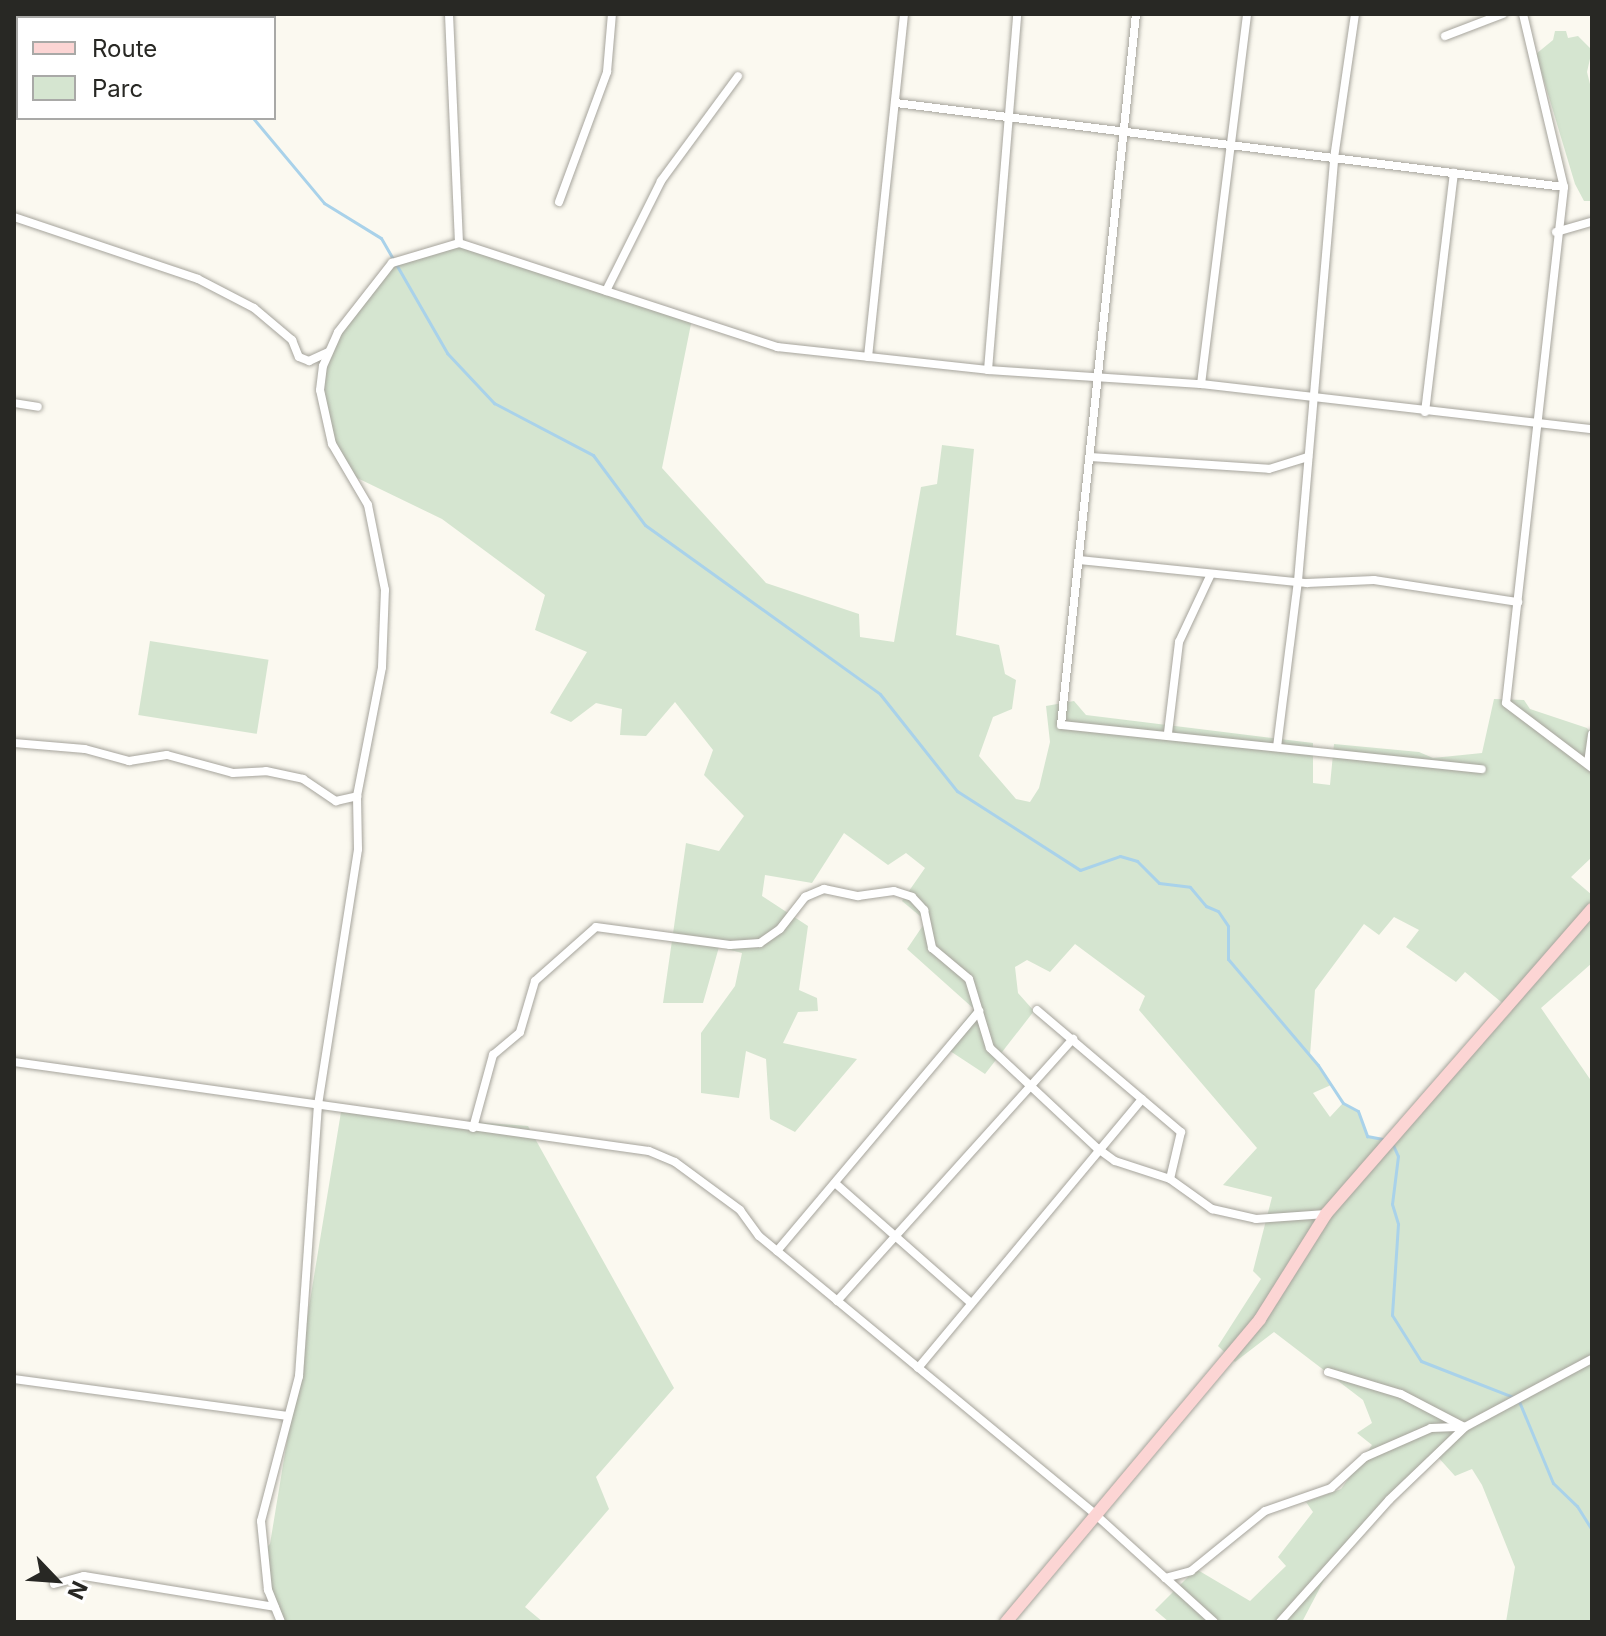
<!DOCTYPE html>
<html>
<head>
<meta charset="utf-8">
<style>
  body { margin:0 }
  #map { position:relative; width:1606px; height:1636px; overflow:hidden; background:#fbf9f0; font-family:Inter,sans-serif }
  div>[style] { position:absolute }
  .green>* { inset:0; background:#d5e5d0; transform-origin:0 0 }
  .stream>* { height:3px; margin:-1.5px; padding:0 1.5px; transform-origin:1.5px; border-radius:1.5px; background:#a9d2ea }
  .roads { filter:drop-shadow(0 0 2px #a6a49c) drop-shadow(0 0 2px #a6a49c) }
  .minor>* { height:8px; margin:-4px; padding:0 4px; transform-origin:4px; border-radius:4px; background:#fff }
  .secondary>* { height:12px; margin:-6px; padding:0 6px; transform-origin:6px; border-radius:6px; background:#fcd5d4 }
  span { translate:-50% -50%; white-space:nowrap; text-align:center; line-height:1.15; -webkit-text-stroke:6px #fff; paint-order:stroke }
  .frame { position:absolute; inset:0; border:16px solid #282824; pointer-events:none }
  .legend { position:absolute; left:16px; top:16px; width:260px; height:104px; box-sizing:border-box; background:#fff; border:2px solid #a9a9a7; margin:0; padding:10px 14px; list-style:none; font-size:24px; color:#282824 }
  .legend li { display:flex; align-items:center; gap:16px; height:40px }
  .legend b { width:40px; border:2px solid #a9a9a7 }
  .north { position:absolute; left:16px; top:1540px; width:80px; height:80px; -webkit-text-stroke:6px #fff; paint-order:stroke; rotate:115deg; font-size:22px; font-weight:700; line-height:32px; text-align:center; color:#282824 }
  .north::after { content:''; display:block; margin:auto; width:28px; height:36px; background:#282824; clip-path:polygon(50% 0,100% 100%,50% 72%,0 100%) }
</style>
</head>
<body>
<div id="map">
  <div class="green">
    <i style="clip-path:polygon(1555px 31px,1566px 31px,1568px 38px,1578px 36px,1592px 50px,1587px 72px,1592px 92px,1592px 201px,1584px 201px,1575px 184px,1536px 54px,1553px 40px)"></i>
    <i style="clip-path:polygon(evenodd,459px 243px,692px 319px,662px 468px,766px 583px,859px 614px,860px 637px,894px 642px,921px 487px,937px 484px,942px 445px,974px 449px,956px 635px,999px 645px,1005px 674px,1016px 680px,1012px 709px,993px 717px,979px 756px,1016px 799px,1030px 802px,1039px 788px,1050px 742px,1046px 706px,1074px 701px,1086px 715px,1313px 743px,1313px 783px,1330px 785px,1334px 744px,1419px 752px,1433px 758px,1482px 753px,1494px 699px,1524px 700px,1530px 709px,1587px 728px,1592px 735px,1592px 857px,1571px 877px,1592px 895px,1592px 963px,1541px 1008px,1592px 1082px,1592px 1622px,1506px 1622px,1515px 1567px,1482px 1485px,1472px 1469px,1455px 1476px,1437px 1456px,1333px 1563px,1302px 1622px,1169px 1622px,1155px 1610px,1196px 1569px,1250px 1601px,1286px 1566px,1278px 1557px,1313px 1512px,1306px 1502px,1341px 1489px,1372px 1445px,1357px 1433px,1372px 1423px,1363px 1400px,1274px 1332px,1235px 1362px,1218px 1346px,1261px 1279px,1253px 1271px,1272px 1197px,1223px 1185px,1257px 1148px,1139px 1010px,1145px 996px,1075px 944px,1050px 972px,1027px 960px,1015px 967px,1018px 993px,1034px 1011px,985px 1074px,944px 1047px,974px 1009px,907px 949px,926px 921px,902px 901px,925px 868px,906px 853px,888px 865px,844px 833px,812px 883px,765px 875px,762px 896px,808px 926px,799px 990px,817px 998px,818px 1011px,798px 1012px,783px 1043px,857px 1059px,795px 1132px,770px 1119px,766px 1059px,746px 1051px,739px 1098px,701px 1093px,701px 1033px,735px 986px,742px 953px,719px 947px,703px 1003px,663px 1003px,686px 843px,719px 851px,744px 816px,704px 775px,713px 750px,675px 702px,646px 736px,620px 735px,622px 709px,596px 703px,571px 722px,550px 713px,587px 652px,535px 630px,545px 595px,442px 519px,349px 474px,332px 444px,320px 390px,328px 352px,393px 263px,459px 243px,1394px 917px,1419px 930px,1406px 947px,1456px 982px,1465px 972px,1512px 1011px,1390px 1143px,1367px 1136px,1358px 1111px,1343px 1103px,1330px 1117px,1313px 1093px,1331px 1085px,1310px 1055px,1315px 990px,1364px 924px,1379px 935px,1394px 917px)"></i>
    <i style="left:150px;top:641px;width:120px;height:75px;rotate:9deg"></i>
    <i style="clip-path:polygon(341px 1112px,528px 1126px,674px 1388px,596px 1477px,609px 1509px,525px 1607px,543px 1622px,281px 1622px,268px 1590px,264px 1550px,270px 1544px)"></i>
  </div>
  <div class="stream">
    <i style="left:22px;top:14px;width:7px;rotate:34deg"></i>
    <i style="left:253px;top:118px;width:111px;rotate:50.1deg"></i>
    <i style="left:324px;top:203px;width:67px;rotate:31.6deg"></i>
    <i style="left:381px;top:238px;width:133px;rotate:60.1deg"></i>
    <i style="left:447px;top:353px;width:69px;rotate:46.8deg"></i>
    <i style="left:494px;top:403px;width:112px;rotate:27.7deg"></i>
    <i style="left:593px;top:455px;width:87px;rotate:53.4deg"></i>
    <i style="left:645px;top:525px;width:289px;rotate:35.7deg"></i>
    <i style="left:880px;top:694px;width:124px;rotate:51.6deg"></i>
    <i style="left:957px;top:791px;width:146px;rotate:32.7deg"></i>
    <i style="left:1080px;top:870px;width:42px;rotate:-19.3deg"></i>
    <i style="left:1120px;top:856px;width:18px;rotate:16deg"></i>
    <i style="left:1137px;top:861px;width:31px;rotate:45deg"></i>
    <i style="left:1159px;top:883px;width:31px;rotate:7deg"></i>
    <i style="left:1190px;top:887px;width:25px;rotate:50deg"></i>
    <i style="left:1206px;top:906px;width:13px;rotate:23deg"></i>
    <i style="left:1218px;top:911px;width:18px;rotate:56deg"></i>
    <i style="left:1228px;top:926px;width:33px;rotate:90deg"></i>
    <i style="left:1228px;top:959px;width:139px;rotate:49.7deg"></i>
    <i style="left:1318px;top:1065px;width:45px;rotate:56.7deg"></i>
    <i style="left:1343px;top:1103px;width:17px;rotate:28deg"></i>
    <i style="left:1358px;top:1111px;width:27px;rotate:70deg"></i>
    <i style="left:1367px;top:1136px;width:16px;rotate:11deg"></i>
    <i style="left:1393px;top:1145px;width:12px;rotate:66deg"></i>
    <i style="left:1398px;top:1156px;width:48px;rotate:97.1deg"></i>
    <i style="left:1392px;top:1204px;width:21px;rotate:73deg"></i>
    <i style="left:1398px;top:1224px;width:91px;rotate:93.8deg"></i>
    <i style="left:1392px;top:1315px;width:54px;rotate:57.8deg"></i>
    <i style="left:1421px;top:1361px;width:104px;rotate:21.4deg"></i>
    <i style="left:1518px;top:1399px;width:91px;rotate:67.4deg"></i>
    <i style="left:1553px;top:1483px;width:33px;rotate:44deg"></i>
    <i style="left:1577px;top:1506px;width:28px;rotate:58deg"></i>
  </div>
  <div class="roads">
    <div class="minor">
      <i style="left:449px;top:14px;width:229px;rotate:87.5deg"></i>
      <i style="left:459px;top:243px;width:335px;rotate:18.1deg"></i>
      <i style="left:777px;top:347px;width:212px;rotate:6.2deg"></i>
      <i style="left:988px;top:370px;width:213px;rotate:3.8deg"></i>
      <i style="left:1201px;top:384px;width:394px;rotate:6.6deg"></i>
      <i style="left:1136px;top:14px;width:715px;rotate:96.02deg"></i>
      <i style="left:1061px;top:725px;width:423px;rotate:6deg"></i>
      <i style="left:1523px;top:14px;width:178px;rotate:76.7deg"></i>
      <i style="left:1564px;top:187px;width:519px;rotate:96.41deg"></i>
      <i style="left:1506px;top:703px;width:108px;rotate:37.1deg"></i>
      <i style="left:1445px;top:36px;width:62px;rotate:-20.8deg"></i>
      <i style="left:896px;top:103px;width:673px;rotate:7.17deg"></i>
      <i style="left:559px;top:202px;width:139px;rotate:-69.7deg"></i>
      <i style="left:607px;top:72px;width:58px;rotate:-85.1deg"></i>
      <i style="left:14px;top:217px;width:194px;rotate:18.6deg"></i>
      <i style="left:198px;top:279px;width:63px;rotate:27.4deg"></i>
      <i style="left:254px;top:308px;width:50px;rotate:40.1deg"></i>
      <i style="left:292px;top:340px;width:18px;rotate:68deg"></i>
      <i style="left:299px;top:357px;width:11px;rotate:22deg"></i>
      <i style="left:309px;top:361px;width:21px;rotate:-25deg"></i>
      <i style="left:1556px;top:232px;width:37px;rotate:-16deg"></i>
      <i style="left:606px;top:291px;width:123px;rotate:-63.4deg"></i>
      <i style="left:661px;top:181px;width:130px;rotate:-53.7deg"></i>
      <i style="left:868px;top:357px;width:345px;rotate:-84deg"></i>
      <i style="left:988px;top:370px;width:357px;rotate:-85.3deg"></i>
      <i style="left:1201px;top:384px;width:373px;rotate:-82.9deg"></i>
      <i style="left:14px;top:403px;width:24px;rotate:9deg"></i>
      <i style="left:1425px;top:412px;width:241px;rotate:-83.1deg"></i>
      <i style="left:1090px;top:457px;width:179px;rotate:3.8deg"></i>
      <i style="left:1269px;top:469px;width:41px;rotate:-17.1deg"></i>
      <i style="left:1079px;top:560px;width:229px;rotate:5.8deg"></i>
      <i style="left:1307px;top:583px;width:67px;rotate:-2.6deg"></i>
      <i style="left:1374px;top:580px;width:146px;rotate:8.7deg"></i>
      <i style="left:1168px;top:733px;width:92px;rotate:-83.1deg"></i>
      <i style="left:1179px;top:642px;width:75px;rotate:-64.8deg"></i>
      <i style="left:14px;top:743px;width:71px;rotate:4.8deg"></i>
      <i style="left:85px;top:749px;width:46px;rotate:15.3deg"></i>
      <i style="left:129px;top:761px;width:38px;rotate:-9deg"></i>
      <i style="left:167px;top:755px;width:68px;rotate:15.3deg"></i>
      <i style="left:233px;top:773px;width:33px;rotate:-3deg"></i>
      <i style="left:266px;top:771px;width:38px;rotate:12deg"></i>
      <i style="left:303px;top:779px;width:40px;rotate:34deg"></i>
      <i style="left:336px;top:801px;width:22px;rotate:-13deg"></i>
      <i style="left:1277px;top:747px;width:167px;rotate:-82.8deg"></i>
      <i style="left:1298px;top:581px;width:425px;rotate:-85.1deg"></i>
      <i style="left:1334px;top:158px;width:146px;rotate:-81.7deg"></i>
      <i style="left:1588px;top:763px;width:29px;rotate:-82deg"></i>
      <i style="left:1037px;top:1010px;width:189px;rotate:40.3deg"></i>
      <i style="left:1181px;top:1132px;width:48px;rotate:103.2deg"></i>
      <i style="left:14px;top:1062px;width:641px;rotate:7.98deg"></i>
      <i style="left:649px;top:1151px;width:28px;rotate:23deg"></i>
      <i style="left:675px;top:1162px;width:81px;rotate:36.4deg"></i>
      <i style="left:740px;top:1210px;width:32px;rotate:54deg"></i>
      <i style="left:759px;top:1236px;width:438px;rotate:39.6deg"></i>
      <i style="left:1096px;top:1515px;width:159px;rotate:42.2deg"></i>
      <i style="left:473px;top:1128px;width:76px;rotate:-74.7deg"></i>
      <i style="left:493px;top:1055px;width:35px;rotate:-40deg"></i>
      <i style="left:520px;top:1032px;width:53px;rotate:-73.6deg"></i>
      <i style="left:535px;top:981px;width:81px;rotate:-41.5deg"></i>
      <i style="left:596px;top:927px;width:135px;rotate:7.7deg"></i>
      <i style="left:730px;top:945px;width:30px;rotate:-4deg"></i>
      <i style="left:760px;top:943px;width:24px;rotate:-35deg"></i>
      <i style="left:780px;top:929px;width:41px;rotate:-52deg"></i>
      <i style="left:805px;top:897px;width:21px;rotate:-23deg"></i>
      <i style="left:824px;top:889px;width:35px;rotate:12deg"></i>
      <i style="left:858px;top:896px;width:36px;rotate:-8deg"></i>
      <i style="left:894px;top:891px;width:19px;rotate:18deg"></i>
      <i style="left:912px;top:897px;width:18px;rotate:47deg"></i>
      <i style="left:924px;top:910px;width:39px;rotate:78deg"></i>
      <i style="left:932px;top:948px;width:48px;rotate:40deg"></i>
      <i style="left:969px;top:979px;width:72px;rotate:73.1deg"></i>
      <i style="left:990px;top:1048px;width:146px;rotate:43.1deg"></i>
      <i style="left:1097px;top:1148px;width:22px;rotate:36deg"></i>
      <i style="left:1115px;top:1161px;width:58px;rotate:18.1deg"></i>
      <i style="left:1170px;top:1179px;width:52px;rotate:35.5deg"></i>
      <i style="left:1212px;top:1209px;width:45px;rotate:12.8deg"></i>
      <i style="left:1256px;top:1219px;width:70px;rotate:-4.1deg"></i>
      <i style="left:835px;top:1183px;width:181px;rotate:41.4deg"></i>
      <i style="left:777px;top:1251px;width:314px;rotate:-49.9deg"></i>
      <i style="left:837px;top:1301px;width:353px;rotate:-48deg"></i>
      <i style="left:918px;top:1368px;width:350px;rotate:-50.2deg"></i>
      <i style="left:1328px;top:1372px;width:76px;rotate:16.8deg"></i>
      <i style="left:1401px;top:1394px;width:71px;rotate:27.6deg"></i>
      <i style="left:14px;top:1379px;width:276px;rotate:7.7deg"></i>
      <i style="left:1165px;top:1578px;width:27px;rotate:-15deg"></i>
      <i style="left:1191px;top:1571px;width:95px;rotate:-39deg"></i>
      <i style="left:1265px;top:1511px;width:70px;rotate:-19.2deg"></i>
      <i style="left:1331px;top:1488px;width:46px;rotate:-42.4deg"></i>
      <i style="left:1365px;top:1457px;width:72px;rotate:-23.7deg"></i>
      <i style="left:1431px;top:1428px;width:33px;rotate:-2deg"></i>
      <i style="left:54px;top:1584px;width:31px;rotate:-15deg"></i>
      <i style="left:84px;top:1576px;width:193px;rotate:9.2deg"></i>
      <i style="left:281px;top:1622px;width:35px;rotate:-112deg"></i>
      <i style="left:268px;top:1590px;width:69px;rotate:-95.8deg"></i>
      <i style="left:261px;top:1521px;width:150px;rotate:-75.3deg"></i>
      <i style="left:299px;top:1376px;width:272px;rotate:-86deg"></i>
      <i style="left:318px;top:1105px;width:259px;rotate:-81.1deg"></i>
      <i style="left:358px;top:849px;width:53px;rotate:-91.1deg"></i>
      <i style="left:357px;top:796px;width:131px;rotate:-79deg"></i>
      <i style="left:382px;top:667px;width:77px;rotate:-87.8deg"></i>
      <i style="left:385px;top:590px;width:87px;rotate:-101.3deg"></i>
      <i style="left:368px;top:505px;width:71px;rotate:-120.5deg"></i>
      <i style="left:332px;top:444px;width:55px;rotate:-102.5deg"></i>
      <i style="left:320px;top:390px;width:24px;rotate:-83deg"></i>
      <i style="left:323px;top:366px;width:37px;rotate:-66deg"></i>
      <i style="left:338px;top:332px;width:88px;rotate:-52deg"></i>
      <i style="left:392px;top:263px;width:70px;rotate:-16.6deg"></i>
      <i style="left:1280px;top:1622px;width:164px;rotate:-48.2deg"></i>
      <i style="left:1389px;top:1500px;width:105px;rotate:-43.8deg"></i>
      <i style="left:1465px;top:1427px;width:144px;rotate:-28.2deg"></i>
    </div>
    <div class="secondary">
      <i style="left:1006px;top:1622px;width:395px;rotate:-50deg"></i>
      <i style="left:1260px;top:1319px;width:124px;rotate:-57.8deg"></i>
      <i style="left:1326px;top:1214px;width:405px;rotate:-48.9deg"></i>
    </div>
  </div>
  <div class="frame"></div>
  <ul class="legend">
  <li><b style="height:10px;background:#fcd5d4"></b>Route</li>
  <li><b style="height:22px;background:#d5e5d0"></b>Parc</li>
  </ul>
  <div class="north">N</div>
</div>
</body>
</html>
